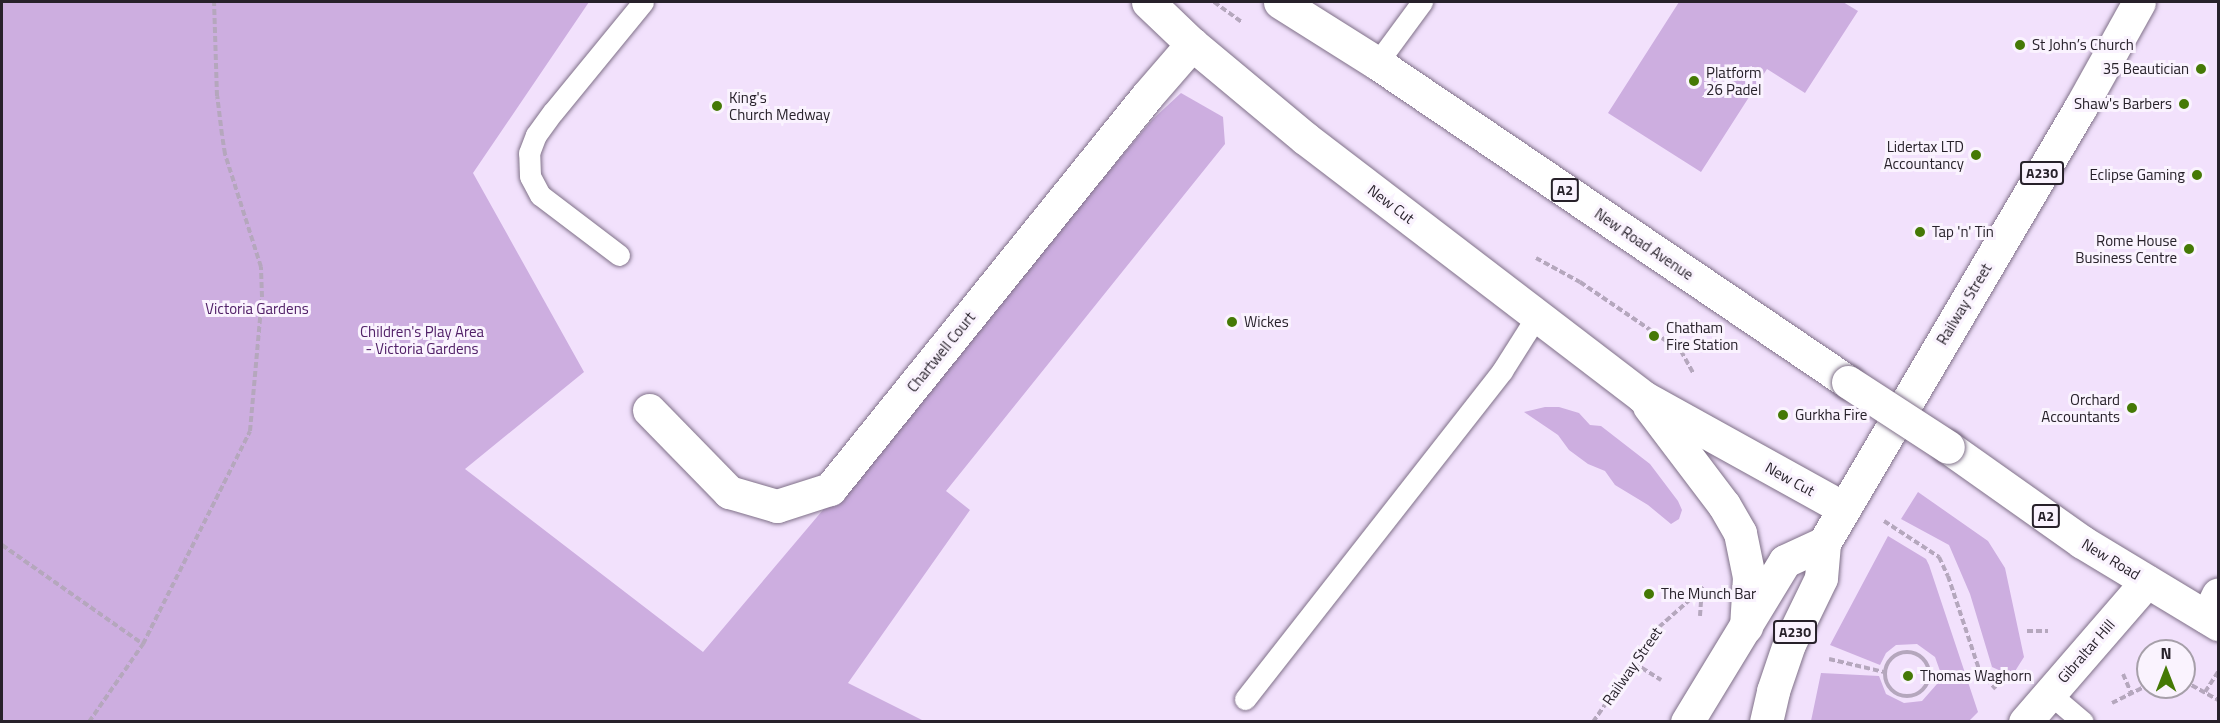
<!DOCTYPE html>
<html>
<head>
<meta charset="utf-8">
<style>
  body { margin:0 }
  #map { position:relative; width:2220px; height:723px; overflow:hidden; background:#f2e1fc; font-family:"Titillium Web",sans-serif }
  div>[style] { position:absolute }
  .green>* { inset:0; background:#cdaee0 }
  .path>* { height:4px; margin-top:-2px; transform-origin:0; background:repeating-linear-gradient(90deg,#b5a7bd 0 6px,transparent 0 9px) }
  .path>.ring { margin:-2px; padding:0; box-sizing:content-box; background:none; border:4px solid #b5a7bd; border-radius:50% }
  .roads { filter:drop-shadow(0 0 2px #7f7088) drop-shadow(0 0 2px #7f7088) }
  .lane>* { height:21px; margin:-10.5px; padding:0 10.5px; transform-origin:10.5px; border-radius:10.5px; background:#fff }
  .street>* { height:33px; margin:-16.5px; padding:0 16.5px; transform-origin:16.5px; border-radius:16.5px; background:#fff }
  .secondary>* { height:33px; margin:-16.5px; padding:0 16.5px; transform-origin:16.5px; border-radius:16.5px; background:#fff }
  .primary>* { height:33px; margin:-16.5px; padding:0 16.5px; transform-origin:16.5px; border-radius:16.5px; background:#fff }
  .bridges { filter:drop-shadow(0 0 2px #7f7088) drop-shadow(0 0 2px #7f7088) }
  .primary-bridge>* { height:33px; margin:-16.5px; padding:0 16.5px; transform-origin:16.5px; border-radius:16.5px; background:#fff }
  .dots>* { width:16px; height:16px; translate:-50% -50%; box-sizing:border-box; border:3px solid #faf3fe; border-radius:50% }
  span { translate:-50% -50%; white-space:nowrap; text-align:center; line-height:1.15; -webkit-text-stroke:6px #faf3fe; paint-order:stroke }
  .shield-label span { padding:2px 4px; background:#faf3fe; border:2px solid; border-radius:4px; -webkit-text-stroke-width:0 }
  .shield-label { font-size:14px; color:#27212a; font-weight:700 }
  .poi-label { font-size:15px; color:#27212a }
  .left { translate:0 -50%; text-align:left }
  .right { translate:-100% -50%; text-align:right }
  .street-label { font-size:15px; color:#27212a }
  .park-label { font-size:15px; color:#512068 }
  .frame { position:absolute; inset:0; border:3px solid #27212a; pointer-events:none }
  .north { position:absolute; left:2136px; top:639px; width:60px; height:60px; box-sizing:border-box; background:#faf3fe; border:2px solid #a69fa9; border-radius:50%; rotate:0deg; font-size:16px; font-weight:700; line-height:24px; text-align:center; color:#27212a }
  .north::after { content:''; display:block; margin:auto; width:21px; height:27px; background:#457905; clip-path:polygon(50% 0,100% 100%,50% 72%,0 100%) }
</style>
</head>
<body>
<div id="map">
  <div class="green">
    <i style="clip-path:polygon(2px 2px,589px 2px,473px 173px,584px 372px,465px 469px,703px 652px,1153px 119px,1181px 93px,1223px 117px,1225px 144px,946px 491px,970px 510px,848px 683px,924px 721px,2px 721px)"></i>
    <i style="clip-path:polygon(1679px 2px,1843px 2px,1858px 11px,1805px 93px,1767px 69px,1701px 172px,1608px 113px)"></i>
    <i style="clip-path:polygon(1545px 407px,1559px 407px,1579px 413px,1590px 425px,1601px 426px,1650px 464px,1678px 501px,1682px 510px,1679px 519px,1671px 524px,1648px 505px,1615px 485px,1605px 471px,1588px 464px,1569px 450px,1558px 435px,1524px 412px)"></i>
    <i style="clip-path:polygon(1918px 492px,1988px 541px,2005px 568px,2024px 657px,2012px 676px,1992px 667px,1970px 594px,1949px 545px,1901px 519px)"></i>
    <i style="clip-path:polygon(1888px 536px,1926px 559px,1929px 565px,1978px 712px,1969px 721px,1811px 721px,1821px 673px,1879px 676px,1886px 694px,1904px 703px,1922px 701px,1937px 684px,1940px 671px,1935px 657px,1917px 644px,1896px 645px,1886px 653px,1880px 665px,1830px 645px)"></i>
  </div>
  <div class="path">
    <i style="left:1214px;top:2px;width:34px;rotate:36deg"></i>
    <i style="left:1536px;top:258px;width:50px;rotate:28.6deg"></i>
    <i style="left:1580px;top:282px;width:122px;rotate:34.3deg"></i>
    <i style="left:1681px;top:351px;width:26px;rotate:61deg"></i>
    <i style="left:1884px;top:521px;width:66px;rotate:33.2deg"></i>
    <i style="left:1939px;top:557px;width:21px;rotate:65deg"></i>
    <i style="left:1948px;top:576px;width:101px;rotate:71.6deg"></i>
    <i style="left:1980px;top:672px;width:23px;rotate:47deg"></i>
    <i style="left:2px;top:545px;width:172px;rotate:35.1deg"></i>
    <i style="left:1700px;top:616px;width:26px;rotate:-86deg"></i>
    <i style="left:2027px;top:631px;width:21px"></i>
    <i class="ring" style="left:1885px;top:652px;width:40px;height:40px"></i>
    <i style="left:1829px;top:659px;width:57px;rotate:13.3deg"></i>
    <i style="left:1634px;top:663px;width:32px;rotate:32deg"></i>
    <i style="left:2123px;top:674px;width:21px;rotate:67deg"></i>
    <i style="left:2184px;top:681px;width:39px;rotate:29deg"></i>
    <i style="left:2205px;top:692px;width:24px;rotate:-57deg"></i>
    <i style="left:2112px;top:703px;width:40px;rotate:-26.6deg"></i>
    <i style="left:89px;top:722px;width:95px;rotate:-55.3deg"></i>
    <i style="left:143px;top:644px;width:238px;rotate:-63.3deg"></i>
    <i style="left:250px;top:431px;width:135px;rotate:-84.9deg"></i>
    <i style="left:262px;top:297px;width:30px;rotate:-92deg"></i>
    <i style="left:261px;top:267px;width:119px;rotate:-107.7deg"></i>
    <i style="left:225px;top:154px;width:19px;rotate:-99deg"></i>
    <i style="left:222px;top:135px;width:39px;rotate:-97deg"></i>
    <i style="left:217px;top:96px;width:94px;rotate:-91.8deg"></i>
    <i style="left:1593px;top:722px;width:116px;rotate:-55.2deg"></i>
    <i style="left:1659px;top:627px;width:60px;rotate:-41.6deg"></i>
  </div>
  <div class="roads">
    <div class="lane">
      <i style="left:1377px;top:63px;width:76px;rotate:-53.6deg"></i>
      <i style="left:619px;top:255px;width:99px;rotate:-142.8deg"></i>
      <i style="left:540px;top:195px;width:21px;rotate:-118deg"></i>
      <i style="left:530px;top:176px;width:23px;rotate:-92deg"></i>
      <i style="left:529px;top:153px;width:19px;rotate:-69deg"></i>
      <i style="left:536px;top:135px;width:29px;rotate:-54deg"></i>
      <i style="left:553px;top:112px;width:142px;rotate:-50.7deg"></i>
      <i style="left:2050px;top:694px;width:43px;rotate:40.3deg"></i>
      <i style="left:1245px;top:699px;width:417px;rotate:-51.9deg"></i>
      <i style="left:1502px;top:371px;width:67px;rotate:-57.7deg"></i>
    </div>
    <div class="street">
      <i style="left:649px;top:410px;width:115px;rotate:45.7deg"></i>
      <i style="left:729px;top:492px;width:50px;rotate:16.3deg"></i>
      <i style="left:777px;top:506px;width:56px;rotate:-17.8deg"></i>
      <i style="left:830px;top:489px;width:505px;rotate:-51.11deg"></i>
      <i style="left:1147px;top:96px;width:69px;rotate:-49.1deg"></i>
      <i style="left:2207px;top:617px;width:25px;rotate:-64deg"></i>
    </div>
    <div class="secondary">
      <i style="left:1148px;top:2px;width:61px;rotate:43.7deg"></i>
      <i style="left:1192px;top:44px;width:148px;rotate:39.8deg"></i>
      <i style="left:1306px;top:139px;width:424px;rotate:37.4deg"></i>
      <i style="left:1643px;top:397px;width:229px;rotate:29deg"></i>
      <i style="left:1649px;top:406px;width:124px;rotate:52.9deg"></i>
      <i style="left:1724px;top:505px;width:32px;rotate:60deg"></i>
      <i style="left:1740px;top:533px;width:45px;rotate:78.4deg"></i>
      <i style="left:1749px;top:577px;width:50px;rotate:93.4deg"></i>
      <i style="left:2025px;top:722px;width:186px;rotate:-49.1deg"></i>
    </div>
    <div class="primary">
      <i style="left:1280px;top:2px;width:115px;rotate:32.2deg"></i>
      <i style="left:1377px;top:63px;width:569px;rotate:34.11deg"></i>
      <i style="left:1948px;top:447px;width:164px;rotate:35.3deg"></i>
      <i style="left:2082px;top:542px;width:159px;rotate:31.1deg"></i>
      <i style="left:1687px;top:722px;width:188px;rotate:-58.7deg"></i>
      <i style="left:1785px;top:561px;width:43px;rotate:-24.8deg"></i>
      <i style="left:1766px;top:722px;width:32px;rotate:-77deg"></i>
      <i style="left:1773px;top:691px;width:50px;rotate:-71.2deg"></i>
      <i style="left:1789px;top:644px;width:73px;rotate:-64.1deg"></i>
      <i style="left:1821px;top:578px;width:35px;rotate:-85deg"></i>
      <i style="left:1824px;top:543px;width:505px;rotate:-59.52deg"></i>
      <i style="left:2080px;top:108px;width:121px;rotate:-60.9deg"></i>
    </div>
  </div>
  <div class="bridges">
    <div class="primary-bridge">
      <i style="left:1848px;top:382px;width:119px;rotate:33deg"></i>
    </div>
  </div>
  <div class="dots">
    <i style="left:2020px;top:45px;background:#457905"></i>
    <i style="left:2201px;top:69px;background:#457905"></i>
    <i style="left:1694px;top:81px;background:#457905"></i>
    <i style="left:2184px;top:104px;background:#457905"></i>
    <i style="left:717px;top:106px;background:#457905"></i>
    <i style="left:1976px;top:155px;background:#457905"></i>
    <i style="left:2197px;top:175px;background:#457905"></i>
    <i style="left:1920px;top:232px;background:#457905"></i>
    <i style="left:2189px;top:249px;background:#457905"></i>
    <i style="left:1232px;top:322px;background:#457905"></i>
    <i style="left:1654px;top:336px;background:#457905"></i>
    <i style="left:2132px;top:408px;background:#457905"></i>
    <i style="left:1783px;top:415px;background:#457905"></i>
    <i style="left:1649px;top:594px;background:#457905"></i>
    <i style="left:1908px;top:676px;background:#457905"></i>
  </div>
  <div class="shield-label">
    <span style="left:2042px;top:173px">A230</span>
    <span style="left:1565px;top:190px">A2</span>
    <span style="left:2046px;top:516px">A2</span>
    <span style="left:1795px;top:632px">A230</span>
  </div>
  <div class="poi-label">
    <span class="left" style="left:2032px;top:45px">St John’s Church</span>
    <span class="right" style="left:2189px;top:69px">35 Beautician</span>
    <span class="left" style="left:1706px;top:81px">Platform<br>26 Padel</span>
    <span class="left" style="left:729px;top:106px">King's<br>Church Medway</span>
    <span class="right" style="left:2172px;top:104px">Shaw's Barbers</span>
    <span class="right" style="left:1964px;top:155px">Lidertax LTD<br>Accountancy</span>
    <span class="right" style="left:2185px;top:175px">Eclipse Gaming</span>
    <span class="left" style="left:1932px;top:232px">Tap 'n' Tin</span>
    <span class="right" style="left:2177px;top:249px">Rome House<br>Business Centre</span>
    <span class="left" style="left:1244px;top:322px">Wickes</span>
    <span class="left" style="left:1666px;top:336px">Chatham<br>Fire Station</span>
    <span class="right" style="left:2120px;top:408px">Orchard<br>Accountants</span>
    <span class="left" style="left:1795px;top:415px">Gurkha Fire</span>
    <span class="left" style="left:1661px;top:594px">The Munch Bar</span>
    <span class="left" style="left:1920px;top:676px">Thomas Waghorn</span>
  </div>
  <div class="street-label">
    <span style="left:1391px;top:204px;rotate:37deg">New Cut</span>
    <span style="left:1644px;top:244px;rotate:34deg">New Road Avenue</span>
    <span style="left:1964px;top:304px;rotate:-59deg">Railway Street</span>
    <span style="left:941px;top:352px;rotate:-51deg">Chartwell Court</span>
    <span style="left:1790px;top:479px;rotate:29deg">New Cut</span>
    <span style="left:2111px;top:559px;rotate:31deg">New Road</span>
    <span style="left:2086px;top:651px;rotate:-49deg">Gibraltar Hill</span>
    <span style="left:1632px;top:666px;rotate:-55deg">Railway Street</span>
  </div>
  <div class="park-label">
    <span style="left:257px;top:309px">Victoria Gardens</span>
    <span style="left:422px;top:340px">Children's Play Area<br>- Victoria Gardens</span>
  </div>
  <div class="frame"></div>
  <div class="north">N</div>
</div>
</body>
</html>
